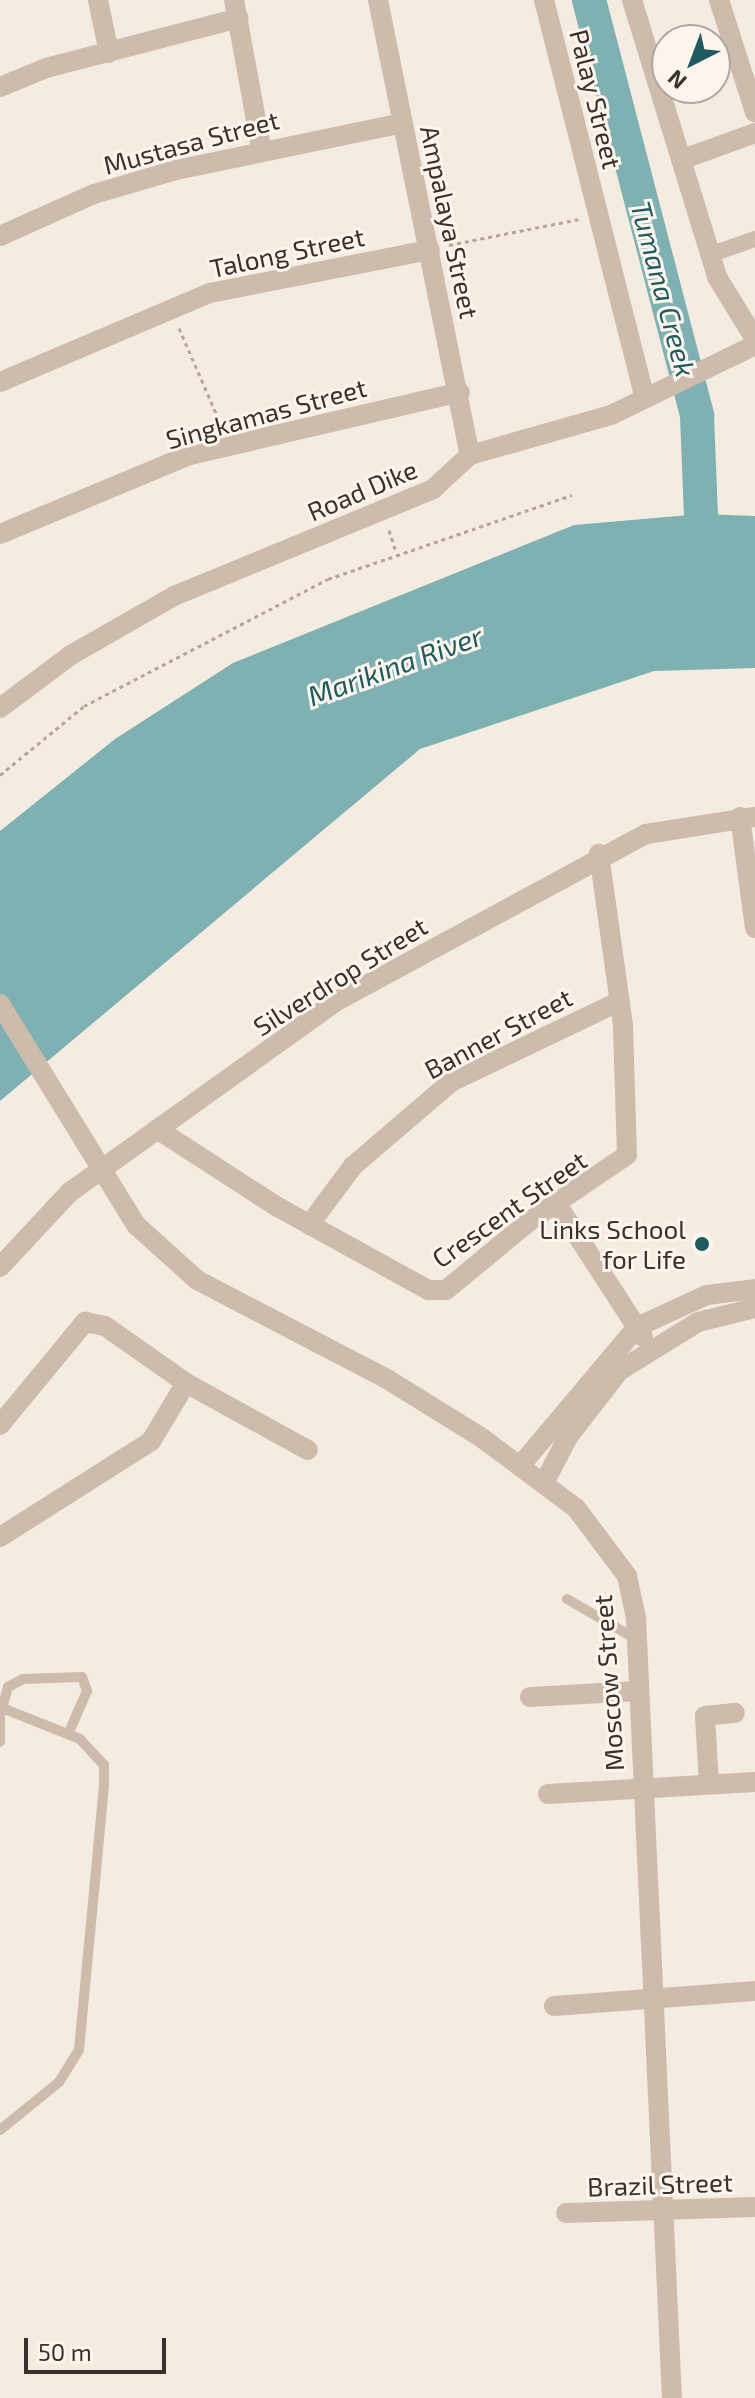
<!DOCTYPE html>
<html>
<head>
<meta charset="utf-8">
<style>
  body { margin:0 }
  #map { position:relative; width:755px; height:2398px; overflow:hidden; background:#f4ebe1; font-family:"Exo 2",sans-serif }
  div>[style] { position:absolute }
  .water>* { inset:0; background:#7fb0b2 }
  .river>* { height:34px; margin:-17px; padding:0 17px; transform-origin:17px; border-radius:17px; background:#7fb0b2 }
  .path>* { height:3px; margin-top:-1.5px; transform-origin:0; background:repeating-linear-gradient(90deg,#b9a596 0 4px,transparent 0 8px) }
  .service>* { height:10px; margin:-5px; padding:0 5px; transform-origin:5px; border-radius:5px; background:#cdbbac }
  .pedestrian>* { height:16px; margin:-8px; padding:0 8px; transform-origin:8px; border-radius:8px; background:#cdbbac }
  .minor>* { height:20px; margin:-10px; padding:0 10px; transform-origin:10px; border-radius:10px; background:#cdbbac }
  .tertiary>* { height:20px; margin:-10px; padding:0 10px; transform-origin:10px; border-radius:10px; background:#cdbbac }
  .tertiary-bridge>* { height:20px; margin:-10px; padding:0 10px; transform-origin:10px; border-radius:10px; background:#cdbbac }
  .dots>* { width:22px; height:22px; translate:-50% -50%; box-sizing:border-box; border:4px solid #fbf5ee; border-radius:50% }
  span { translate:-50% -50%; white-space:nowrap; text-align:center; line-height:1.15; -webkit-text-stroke:6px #fbf5ee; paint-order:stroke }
  .street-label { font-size:26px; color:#3b302b }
  .poi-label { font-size:26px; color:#3b302b }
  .right { translate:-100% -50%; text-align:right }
  .water-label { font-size:28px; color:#1f5a5e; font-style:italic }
  .north { position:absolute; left:651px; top:24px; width:80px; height:80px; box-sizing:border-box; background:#fbf5ee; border:2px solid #aea6a0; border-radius:50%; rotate:222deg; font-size:22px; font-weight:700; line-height:32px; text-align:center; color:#3b302b }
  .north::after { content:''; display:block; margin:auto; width:28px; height:36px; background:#1f5a5e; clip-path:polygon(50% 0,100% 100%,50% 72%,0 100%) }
  .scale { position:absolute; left:24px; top:2338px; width:142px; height:36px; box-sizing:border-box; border:4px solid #3b302b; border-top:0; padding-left:10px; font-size:24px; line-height:28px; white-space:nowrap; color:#3b302b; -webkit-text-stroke:6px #fbf5ee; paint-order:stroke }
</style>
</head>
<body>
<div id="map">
  <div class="water">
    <i style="clip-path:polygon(701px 514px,755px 516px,755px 668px,654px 671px,420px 749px,0 1101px,0 831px,115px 739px,233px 663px,574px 525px)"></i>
  </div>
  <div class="river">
    <i style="left:589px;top:0;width:430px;rotate:75.4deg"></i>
    <i style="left:697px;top:416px;width:98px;rotate:87.7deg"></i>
    <i style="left:701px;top:514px;width:44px;rotate:76.9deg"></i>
  </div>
  <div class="path">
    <i style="left:449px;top:245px;width:133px;rotate:-11.3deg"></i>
    <i style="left:179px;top:328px;width:108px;rotate:66.5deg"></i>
    <i style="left:389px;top:530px;width:22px;rotate:72deg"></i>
    <i style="left:0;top:775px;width:109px;rotate:-39.4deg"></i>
    <i style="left:84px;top:706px;width:275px;rotate:-27.5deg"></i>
    <i style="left:328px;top:579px;width:258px;rotate:-19deg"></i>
  </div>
  <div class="service">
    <i style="left:567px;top:1599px;width:80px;rotate:30.1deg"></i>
    <i style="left:0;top:1708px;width:34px;rotate:90deg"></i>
    <i style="left:0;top:2130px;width:76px;rotate:-39.1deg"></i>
    <i style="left:59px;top:2082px;width:38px;rotate:-58deg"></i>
    <i style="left:79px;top:2050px;width:265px;rotate:-84.6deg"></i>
    <i style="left:104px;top:1786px;width:21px;rotate:-90deg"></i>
    <i style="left:104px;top:1765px;width:35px;rotate:-133deg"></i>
    <i style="left:80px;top:1739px;width:84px;rotate:-158.3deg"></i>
    <i style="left:2px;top:1708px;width:22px;rotate:-74deg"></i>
    <i style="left:8px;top:1687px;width:17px;rotate:-28deg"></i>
    <i style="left:23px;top:1679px;width:59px;rotate:-1.9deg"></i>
    <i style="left:82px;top:1677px;width:15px;rotate:70deg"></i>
    <i style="left:87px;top:1691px;width:45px;rotate:113.7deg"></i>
  </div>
  <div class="pedestrian">
    <i style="left:712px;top:254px;width:46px;rotate:-19.2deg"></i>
  </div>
  <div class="minor">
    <i style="left:98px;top:0;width:54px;rotate:78.3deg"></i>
    <i style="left:234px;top:0;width:149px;rotate:79.6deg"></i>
    <i style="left:378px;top:0;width:464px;rotate:78.6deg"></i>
    <i style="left:544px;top:0;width:408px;rotate:75.8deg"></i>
    <i style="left:632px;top:0;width:290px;rotate:72.9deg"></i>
    <i style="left:717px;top:277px;width:73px;rotate:58.5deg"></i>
    <i style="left:719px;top:0;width:118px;rotate:72.2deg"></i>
    <i style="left:0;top:87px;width:50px;rotate:-22.4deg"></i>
    <i style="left:46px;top:68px;width:199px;rotate:-14.5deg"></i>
    <i style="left:686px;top:158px;width:73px;rotate:-19.9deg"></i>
    <i style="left:0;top:236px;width:103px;rotate:-24.1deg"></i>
    <i style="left:94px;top:194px;width:85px;rotate:-16.3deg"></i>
    <i style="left:176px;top:170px;width:231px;rotate:-11.7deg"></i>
    <i style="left:0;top:382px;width:228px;rotate:-23deg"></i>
    <i style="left:210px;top:293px;width:224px;rotate:-11.1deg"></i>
    <i style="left:0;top:534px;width:206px;rotate:-22.6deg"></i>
    <i style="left:190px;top:455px;width:277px;rotate:-13.1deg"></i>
    <i style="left:0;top:708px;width:89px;rotate:-36.7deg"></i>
    <i style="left:71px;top:655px;width:119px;rotate:-29.8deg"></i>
    <i style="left:174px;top:596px;width:280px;rotate:-22.4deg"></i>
    <i style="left:433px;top:489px;width:50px;rotate:-42.6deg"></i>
    <i style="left:470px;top:455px;width:147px;rotate:-15.8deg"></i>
    <i style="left:611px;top:415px;width:160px;rotate:-25.9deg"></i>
    <i style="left:740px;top:817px;width:112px;rotate:82.3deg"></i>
    <i style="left:157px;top:1129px;width:142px;rotate:32.9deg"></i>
    <i style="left:276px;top:1206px;width:174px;rotate:28.9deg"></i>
    <i style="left:428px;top:1290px;width:18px"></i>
    <i style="left:446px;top:1290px;width:110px;rotate:-39.5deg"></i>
    <i style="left:531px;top:1220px;width:116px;rotate:-34.1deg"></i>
    <i style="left:627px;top:1155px;width:130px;rotate:-91.8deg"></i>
    <i style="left:623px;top:1025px;width:173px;rotate:-98deg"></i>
    <i style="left:558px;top:1206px;width:156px;rotate:57deg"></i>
    <i style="left:309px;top:1225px;width:74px;rotate:-53.3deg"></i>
    <i style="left:353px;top:1166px;width:129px;rotate:-40.6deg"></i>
    <i style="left:451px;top:1082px;width:187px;rotate:-25.6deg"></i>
    <i style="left:0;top:1267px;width:103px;rotate:-47deg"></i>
    <i style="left:70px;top:1192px;width:326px;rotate:-35.6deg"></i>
    <i style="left:335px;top:1002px;width:353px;rotate:-28.4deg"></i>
    <i style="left:646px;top:834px;width:110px;rotate:-8.9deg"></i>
    <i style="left:0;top:1425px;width:134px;rotate:-50.5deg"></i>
    <i style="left:85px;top:1322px;width:20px;rotate:11deg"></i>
    <i style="left:105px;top:1326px;width:99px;rotate:35.1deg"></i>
    <i style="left:186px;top:1383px;width:139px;rotate:28.8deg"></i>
    <i style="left:520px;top:1466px;width:182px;rotate:-49.9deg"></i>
    <i style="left:637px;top:1327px;width:77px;rotate:-24.6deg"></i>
    <i style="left:707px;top:1295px;width:48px;rotate:-7.1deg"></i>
    <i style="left:544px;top:1483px;width:52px;rotate:-62.4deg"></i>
    <i style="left:568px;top:1437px;width:83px;rotate:-52.3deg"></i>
    <i style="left:619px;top:1371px;width:93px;rotate:-31.8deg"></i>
    <i style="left:698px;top:1322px;width:59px;rotate:-13.8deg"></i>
    <i style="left:0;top:1537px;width:179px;rotate:-32.4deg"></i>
    <i style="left:151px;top:1441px;width:68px;rotate:-58.9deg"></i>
    <i style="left:530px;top:1697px;width:108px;rotate:-3.2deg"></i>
    <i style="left:709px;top:1784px;width:68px;rotate:-93.4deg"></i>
    <i style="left:705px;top:1716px;width:30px;rotate:-6deg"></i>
    <i style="left:548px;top:1794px;width:207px;rotate:-3.3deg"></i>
    <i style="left:554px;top:2006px;width:202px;rotate:-4.3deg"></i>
    <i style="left:566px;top:2213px;width:189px;rotate:-1.8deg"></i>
  </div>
  <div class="tertiary">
    <i style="left:136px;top:1225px;width:82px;rotate:42deg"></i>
    <i style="left:197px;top:1280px;width:214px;rotate:27.5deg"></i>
    <i style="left:387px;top:1379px;width:112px;rotate:31.8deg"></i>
    <i style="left:482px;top:1438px;width:117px;rotate:36.7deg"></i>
    <i style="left:576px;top:1508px;width:85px;rotate:53.1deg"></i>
    <i style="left:627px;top:1576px;width:43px;rotate:77.9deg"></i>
    <i style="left:636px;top:1618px;width:781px;rotate:87.36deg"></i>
  </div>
  <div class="tertiary-bridge">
    <i style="left:0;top:1004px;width:259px;rotate:58.4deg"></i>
  </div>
  <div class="dots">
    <i style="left:702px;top:1244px;background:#1f5a5e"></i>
  </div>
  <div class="street-label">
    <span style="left:596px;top:99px;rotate:76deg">Palay Street</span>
    <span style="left:191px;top:142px;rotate:-15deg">Mustasa Street</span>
    <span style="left:450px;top:222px;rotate:78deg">Ampalaya Street</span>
    <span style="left:287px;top:252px;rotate:-12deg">Talong Street</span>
    <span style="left:266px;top:413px;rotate:-15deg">Singkamas Street</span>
    <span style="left:362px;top:490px;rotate:-23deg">Road Dike</span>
    <span style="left:340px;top:976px;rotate:-32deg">Silverdrop Street</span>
    <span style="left:498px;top:1033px;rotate:-28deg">Banner Street</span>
    <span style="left:509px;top:1209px;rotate:-35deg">Crescent Street</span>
    <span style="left:608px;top:1683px;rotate:-94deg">Moscow Street</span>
    <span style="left:660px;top:2184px;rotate:-2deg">Brazil Street</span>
  </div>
  <div class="poi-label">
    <span class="right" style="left:686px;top:1244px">Links School<br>for Life</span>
  </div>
  <div class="water-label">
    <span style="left:664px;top:289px;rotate:75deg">Tumana Creek</span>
    <span style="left:395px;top:665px;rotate:-20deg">Marikina River</span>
  </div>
  <div class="north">N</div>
  <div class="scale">50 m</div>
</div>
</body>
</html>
